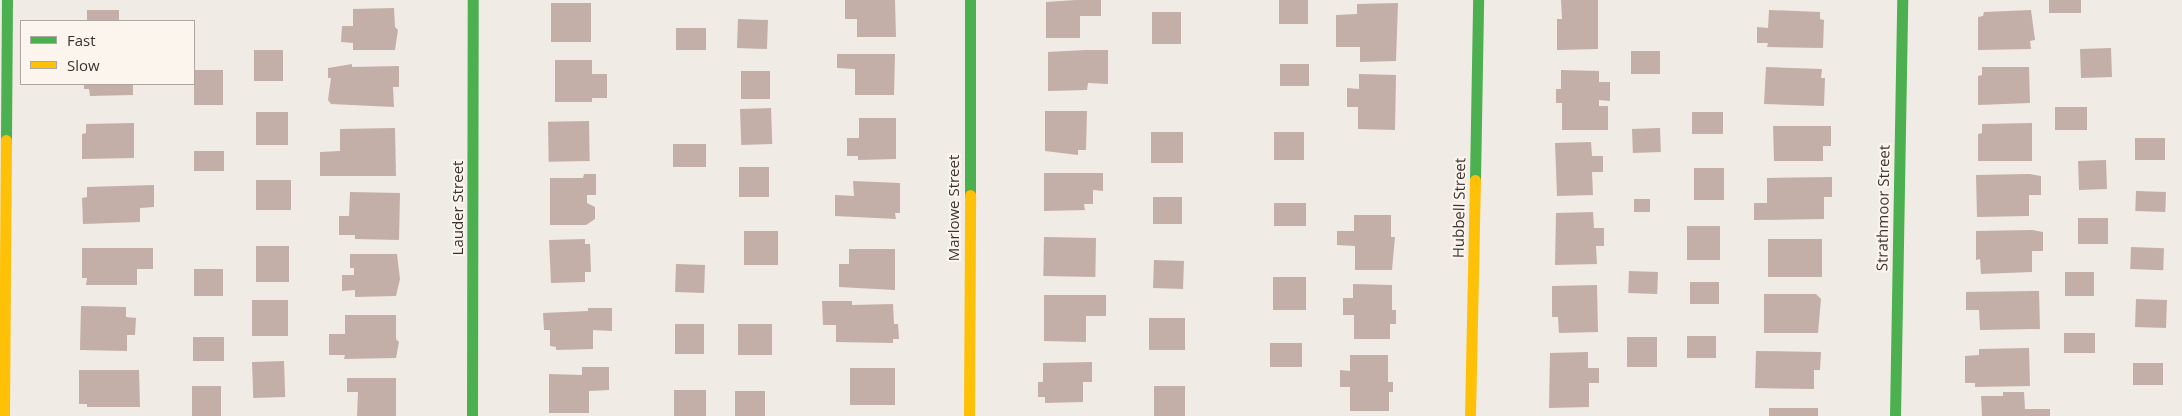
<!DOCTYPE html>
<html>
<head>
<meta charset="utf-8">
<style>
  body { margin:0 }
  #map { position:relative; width:2182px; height:416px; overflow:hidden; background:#f0ebe5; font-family:"Open Sans",sans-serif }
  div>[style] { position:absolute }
  .building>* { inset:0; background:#c3afa7; transform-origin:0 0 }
  .fast>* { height:11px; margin:-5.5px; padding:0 5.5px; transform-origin:5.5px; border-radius:5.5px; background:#4caf50 }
  .slow>* { height:11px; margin:-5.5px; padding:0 5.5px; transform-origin:5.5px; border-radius:5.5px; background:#ffc107 }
  span { translate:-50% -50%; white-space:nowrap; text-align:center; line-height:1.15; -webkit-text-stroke:4px #fbf5ee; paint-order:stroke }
  .street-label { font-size:15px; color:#3b302b }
  .legend { position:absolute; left:20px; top:20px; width:175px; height:65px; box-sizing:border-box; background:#fbf5ee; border:1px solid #aea6a0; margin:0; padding:6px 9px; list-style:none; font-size:15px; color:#3b302b }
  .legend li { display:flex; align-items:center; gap:10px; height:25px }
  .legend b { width:25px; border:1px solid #aea6a0 }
</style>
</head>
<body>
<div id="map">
  <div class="building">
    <i style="clip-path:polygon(845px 0,895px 0,896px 37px,857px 37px,857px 19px,845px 19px)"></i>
    <i style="clip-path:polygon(1076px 0,1101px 0,1101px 16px,1080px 16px,1080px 38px,1046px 38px,1046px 2px)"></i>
    <i style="left:1279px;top:0;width:29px;height:24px"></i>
    <i style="clip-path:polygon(1561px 0,1598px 0,1598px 49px,1557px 50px,1557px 19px,1562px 19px)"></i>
    <i style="left:2049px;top:0;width:32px;height:13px"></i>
    <i style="left:551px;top:3px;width:40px;height:39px"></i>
    <i style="clip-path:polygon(1398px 3px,1396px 61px,1360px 62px,1360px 47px,1336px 47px,1336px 15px,1357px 14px,1357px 4px)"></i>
    <i style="clip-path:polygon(394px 8px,395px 27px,398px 30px,395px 50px,353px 50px,353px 43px,341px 42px,342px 26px,353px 26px,353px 9px)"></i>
    <i style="left:87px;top:10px;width:32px;height:11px"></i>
    <i style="clip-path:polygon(1769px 10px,1820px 12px,1820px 19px,1824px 20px,1823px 48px,1767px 47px,1768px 43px,1757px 43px,1757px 27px,1768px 28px)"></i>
    <i style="clip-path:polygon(2031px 10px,2035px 40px,2030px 41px,2031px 49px,1978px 50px,1978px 17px,1983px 16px,1984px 12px)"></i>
    <i style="left:1152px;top:12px;width:29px;height:32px"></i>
    <i style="left:738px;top:19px;width:30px;height:29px;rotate:2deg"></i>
    <i style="left:676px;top:28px;width:30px;height:22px"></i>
    <i style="left:2111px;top:48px;width:29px;height:31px;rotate:88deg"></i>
    <i style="left:254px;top:50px;width:29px;height:31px"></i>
    <i style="clip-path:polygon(1085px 50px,1108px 50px,1108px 84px,1088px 83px,1087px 90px,1048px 91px,1048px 52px)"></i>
    <i style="left:1631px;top:51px;width:29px;height:23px"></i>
    <i style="clip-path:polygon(837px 54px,895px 54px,894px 95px,855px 95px,855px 69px,837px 68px)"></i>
    <i style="clip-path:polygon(555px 60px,592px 60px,592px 74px,607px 74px,607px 98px,592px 98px,592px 102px,555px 102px)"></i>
    <i style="clip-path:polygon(352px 64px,352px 67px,399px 66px,399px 87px,393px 87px,394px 107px,331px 104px,328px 100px,331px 78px,328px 78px,328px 68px)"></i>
    <i style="left:1280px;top:64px;width:29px;height:22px"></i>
    <i style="clip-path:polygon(1766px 67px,1822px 69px,1821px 78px,1825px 78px,1824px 106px,1764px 104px)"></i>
    <i style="clip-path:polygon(1982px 67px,2029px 67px,2030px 103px,1978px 105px,1978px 76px,1982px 75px)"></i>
    <i style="left:194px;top:70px;width:29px;height:35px"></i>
    <i style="clip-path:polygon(1561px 70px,1599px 71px,1599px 82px,1610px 82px,1610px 101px,1599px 100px,1599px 106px,1608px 106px,1608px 130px,1562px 130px,1562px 103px,1556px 103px,1556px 89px,1561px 89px)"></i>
    <i style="left:741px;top:71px;width:29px;height:28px"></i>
    <i style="clip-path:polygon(1359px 74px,1396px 75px,1395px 130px,1358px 129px,1358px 107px,1347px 107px,1347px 88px,1359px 89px)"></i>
    <i style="clip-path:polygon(84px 84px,133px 84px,133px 95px,90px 96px,89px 89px,84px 89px)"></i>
    <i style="left:2055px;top:107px;width:32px;height:23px"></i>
    <i style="left:771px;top:108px;width:36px;height:31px;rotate:88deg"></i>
    <i style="clip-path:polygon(1045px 111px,1087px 111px,1086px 150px,1078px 150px,1078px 155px,1045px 151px)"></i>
    <i style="left:256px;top:112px;width:32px;height:33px"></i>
    <i style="left:1692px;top:112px;width:31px;height:22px"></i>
    <i style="clip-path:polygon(859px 118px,896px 118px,896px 159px,858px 160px,858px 156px,847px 156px,847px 138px,859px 138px)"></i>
    <i style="left:589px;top:121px;width:40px;height:41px;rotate:89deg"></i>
    <i style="clip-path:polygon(134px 123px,134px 158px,82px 159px,82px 134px,86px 133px,86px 124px)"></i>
    <i style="clip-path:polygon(2032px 123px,2032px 161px,1978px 161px,1978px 134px,1982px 133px,1982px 124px)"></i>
    <i style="clip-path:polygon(1773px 126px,1831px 126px,1831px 146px,1823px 146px,1823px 161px,1774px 161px)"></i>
    <i style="clip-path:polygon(395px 128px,396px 176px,320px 176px,320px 152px,340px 151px,340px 129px)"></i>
    <i style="left:1660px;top:128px;width:24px;height:28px;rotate:88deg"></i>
    <i style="left:1151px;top:132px;width:32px;height:31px"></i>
    <i style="left:1274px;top:132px;width:30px;height:28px"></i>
    <i style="left:2135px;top:138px;width:30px;height:22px"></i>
    <i style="clip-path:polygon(1591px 142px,1592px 156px,1603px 156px,1603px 172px,1592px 172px,1593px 195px,1557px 196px,1555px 143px)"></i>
    <i style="left:706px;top:144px;width:23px;height:33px;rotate:90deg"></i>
    <i style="left:194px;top:151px;width:30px;height:20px"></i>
    <i style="left:2106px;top:160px;width:29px;height:28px;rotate:88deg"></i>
    <i style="left:739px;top:167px;width:30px;height:30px"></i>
    <i style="left:1694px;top:168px;width:30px;height:32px"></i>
    <i style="clip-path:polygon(1044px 173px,1103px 173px,1103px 191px,1093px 190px,1093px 204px,1084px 204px,1085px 210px,1044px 211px)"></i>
    <i style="clip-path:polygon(584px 174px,596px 174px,596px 195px,587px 195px,587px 203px,595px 207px,595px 219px,586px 225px,550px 225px,550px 178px,583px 178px)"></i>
    <i style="clip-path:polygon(2029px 174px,2041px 176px,2041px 195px,2029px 195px,2029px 216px,1977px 217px,1976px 175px)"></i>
    <i style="clip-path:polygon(1832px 177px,1832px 197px,1824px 197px,1824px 219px,1754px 220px,1754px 203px,1767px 203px,1767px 178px)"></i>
    <i style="left:256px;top:180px;width:35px;height:30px"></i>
    <i style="clip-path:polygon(853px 181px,900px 183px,900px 213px,895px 213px,896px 219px,835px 216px,835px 195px,854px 196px)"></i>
    <i style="clip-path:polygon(154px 185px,154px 207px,140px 208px,140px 222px,83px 224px,82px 198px,87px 197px,87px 187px)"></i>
    <i style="left:2136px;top:191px;width:30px;height:20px;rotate:2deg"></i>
    <i style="clip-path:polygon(350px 192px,400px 193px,399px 240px,355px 239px,355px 235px,339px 235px,339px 216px,349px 216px)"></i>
    <i style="left:1153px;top:197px;width:29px;height:27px"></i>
    <i style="left:1634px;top:199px;width:16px;height:13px"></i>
    <i style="left:1274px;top:203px;width:32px;height:23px"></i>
    <i style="clip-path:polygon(1593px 212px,1594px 228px,1604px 228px,1604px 246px,1596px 246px,1597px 264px,1555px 265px,1556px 213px)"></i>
    <i style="clip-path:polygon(1354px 215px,1391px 215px,1391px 237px,1395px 237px,1392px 270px,1355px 270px,1355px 246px,1337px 245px,1337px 231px,1354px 231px)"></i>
    <i style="left:2078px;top:218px;width:30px;height:26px"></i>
    <i style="left:1687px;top:226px;width:33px;height:34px"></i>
    <i style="clip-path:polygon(2032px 230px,2043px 232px,2043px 251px,2032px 251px,2032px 272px,1981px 274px,1980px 259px,1976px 260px,1976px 231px)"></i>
    <i style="left:744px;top:231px;width:34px;height:34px"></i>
    <i style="left:1044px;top:237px;width:52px;height:39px;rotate:1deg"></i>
    <i style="clip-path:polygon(585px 239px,585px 244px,590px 244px,591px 272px,585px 272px,585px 282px,551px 283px,549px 240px)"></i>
    <i style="left:1822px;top:239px;width:38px;height:54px;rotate:90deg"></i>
    <i style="left:256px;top:246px;width:33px;height:36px"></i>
    <i style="left:2131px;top:247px;width:33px;height:22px;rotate:2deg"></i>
    <i style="clip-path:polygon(82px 248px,153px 248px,153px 269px,137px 269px,137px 285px,86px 285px,87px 278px,82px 278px)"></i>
    <i style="clip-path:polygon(849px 249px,895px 249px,895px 290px,839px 287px,839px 264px,849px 264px)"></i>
    <i style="clip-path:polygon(350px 254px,397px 254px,400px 279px,396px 296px,355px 297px,355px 290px,342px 291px,342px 275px,354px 275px,354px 268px,350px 268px)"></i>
    <i style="left:1154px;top:260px;width:30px;height:28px;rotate:2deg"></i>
    <i style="left:676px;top:264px;width:29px;height:28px;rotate:2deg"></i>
    <i style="left:194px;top:269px;width:29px;height:27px"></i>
    <i style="left:1629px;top:271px;width:29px;height:22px;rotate:2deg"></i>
    <i style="left:2094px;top:272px;width:24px;height:29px;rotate:90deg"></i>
    <i style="left:1273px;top:277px;width:33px;height:33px"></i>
    <i style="left:1690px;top:282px;width:29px;height:22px"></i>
    <i style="clip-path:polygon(1353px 284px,1392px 285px,1392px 310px,1396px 310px,1396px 324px,1390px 324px,1390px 339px,1354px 339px,1354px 315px,1343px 315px,1343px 298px,1353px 298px)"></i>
    <i style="clip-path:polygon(1597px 285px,1598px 332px,1559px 333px,1558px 317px,1552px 317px,1552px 286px)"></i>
    <i style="clip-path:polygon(2039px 291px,2040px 329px,1980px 330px,1979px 310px,1966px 310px,1966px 292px)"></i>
    <i style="clip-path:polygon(1764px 294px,1816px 294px,1821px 299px,1818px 333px,1764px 333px)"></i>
    <i style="clip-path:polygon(1044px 295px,1106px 295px,1106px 316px,1086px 316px,1086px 342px,1044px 341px)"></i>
    <i style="left:2136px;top:299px;width:31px;height:28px;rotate:2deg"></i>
    <i style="left:288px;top:300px;width:36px;height:36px;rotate:90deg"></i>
    <i style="clip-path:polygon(822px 301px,852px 301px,852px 305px,893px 304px,894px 324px,898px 324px,899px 339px,893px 339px,893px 343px,836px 342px,836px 325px,823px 325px)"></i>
    <i style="clip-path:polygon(81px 306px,126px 307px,126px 317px,136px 318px,135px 335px,127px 335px,127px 351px,80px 350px)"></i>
    <i style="clip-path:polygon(588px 308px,612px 308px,612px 331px,593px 330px,593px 349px,556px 350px,556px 347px,550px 346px,550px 330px,544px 330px,543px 313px,588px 311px)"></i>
    <i style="clip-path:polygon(345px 315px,396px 315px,396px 339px,399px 342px,396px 358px,344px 359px,345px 355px,329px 355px,329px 334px,345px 334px)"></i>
    <i style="left:1185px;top:318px;width:32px;height:36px;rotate:90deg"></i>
    <i style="left:675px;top:324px;width:29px;height:30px"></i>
    <i style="left:738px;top:324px;width:34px;height:31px"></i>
    <i style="left:2064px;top:333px;width:31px;height:20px"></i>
    <i style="left:1716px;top:336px;width:22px;height:29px;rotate:90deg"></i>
    <i style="left:193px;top:337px;width:31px;height:24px"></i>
    <i style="left:1657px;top:337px;width:30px;height:30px;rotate:90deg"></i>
    <i style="left:1270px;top:343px;width:32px;height:24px"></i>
    <i style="clip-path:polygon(2029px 348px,2030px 386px,1975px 387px,1975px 383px,1965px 383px,1965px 356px,1979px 355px,1979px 349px)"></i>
    <i style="clip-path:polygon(1756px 351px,1821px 352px,1820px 370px,1814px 370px,1814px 389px,1755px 388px)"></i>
    <i style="clip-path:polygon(1588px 352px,1588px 368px,1599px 368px,1599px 383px,1589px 383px,1589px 407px,1549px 408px,1550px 353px)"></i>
    <i style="clip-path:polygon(1350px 355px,1388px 355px,1388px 382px,1393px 382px,1393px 392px,1389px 392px,1389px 411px,1350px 411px,1350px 387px,1340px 387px,1340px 370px,1350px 371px)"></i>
    <i style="left:284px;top:361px;width:36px;height:32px;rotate:88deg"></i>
    <i style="clip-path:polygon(1092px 362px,1092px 382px,1083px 382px,1083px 402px,1045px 403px,1045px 397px,1038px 397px,1038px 382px,1043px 382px,1043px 363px)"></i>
    <i style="left:2133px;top:363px;width:30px;height:22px"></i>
    <i style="clip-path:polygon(582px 367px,609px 367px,609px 390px,589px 391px,589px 413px,549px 413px,549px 374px,582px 375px)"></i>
    <i style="left:850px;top:368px;width:45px;height:37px"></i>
    <i style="clip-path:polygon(79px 370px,139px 370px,140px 407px,87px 407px,87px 404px,79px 404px)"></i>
    <i style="clip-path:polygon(347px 378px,396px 378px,396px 416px,357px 416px,358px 392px,347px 392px)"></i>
    <i style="left:221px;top:386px;width:30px;height:29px;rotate:90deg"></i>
    <i style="left:1154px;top:386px;width:31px;height:30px"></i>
    <i style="left:674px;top:390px;width:32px;height:26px"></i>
    <i style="left:735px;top:391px;width:30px;height:25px"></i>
    <i style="clip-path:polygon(2003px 392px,2024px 392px,2025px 409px,2050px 409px,2050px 416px,1982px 416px,1981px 396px,2003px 396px)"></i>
    <i style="left:1769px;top:408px;width:49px;height:8px"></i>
  </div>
  <div class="fast">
    <i style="left:6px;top:140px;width:140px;rotate:-89.6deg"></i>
    <i style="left:1475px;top:180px;width:180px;rotate:-89deg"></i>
    <i style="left:970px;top:195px;width:195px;rotate:-90deg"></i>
    <i style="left:472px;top:416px;width:416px;rotate:-89.9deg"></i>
    <i style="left:1895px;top:416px;width:416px;rotate:-89deg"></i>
  </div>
  <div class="slow">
    <i style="left:4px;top:416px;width:276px;rotate:-89.6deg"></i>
    <i style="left:969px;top:416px;width:221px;rotate:-89.7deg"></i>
    <i style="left:1470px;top:416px;width:236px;rotate:-88.8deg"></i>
  </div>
  <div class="street-label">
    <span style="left:458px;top:208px;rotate:-90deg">Lauder Street</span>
    <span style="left:954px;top:208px;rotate:-90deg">Marlowe Street</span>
    <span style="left:1459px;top:208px;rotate:-89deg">Hubbell Street</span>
    <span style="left:1883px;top:208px;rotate:-89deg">Strathmoor Street</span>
  </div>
  <ul class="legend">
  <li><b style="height:6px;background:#4caf50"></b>Fast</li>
  <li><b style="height:6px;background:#ffc107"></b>Slow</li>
  </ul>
</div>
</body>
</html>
